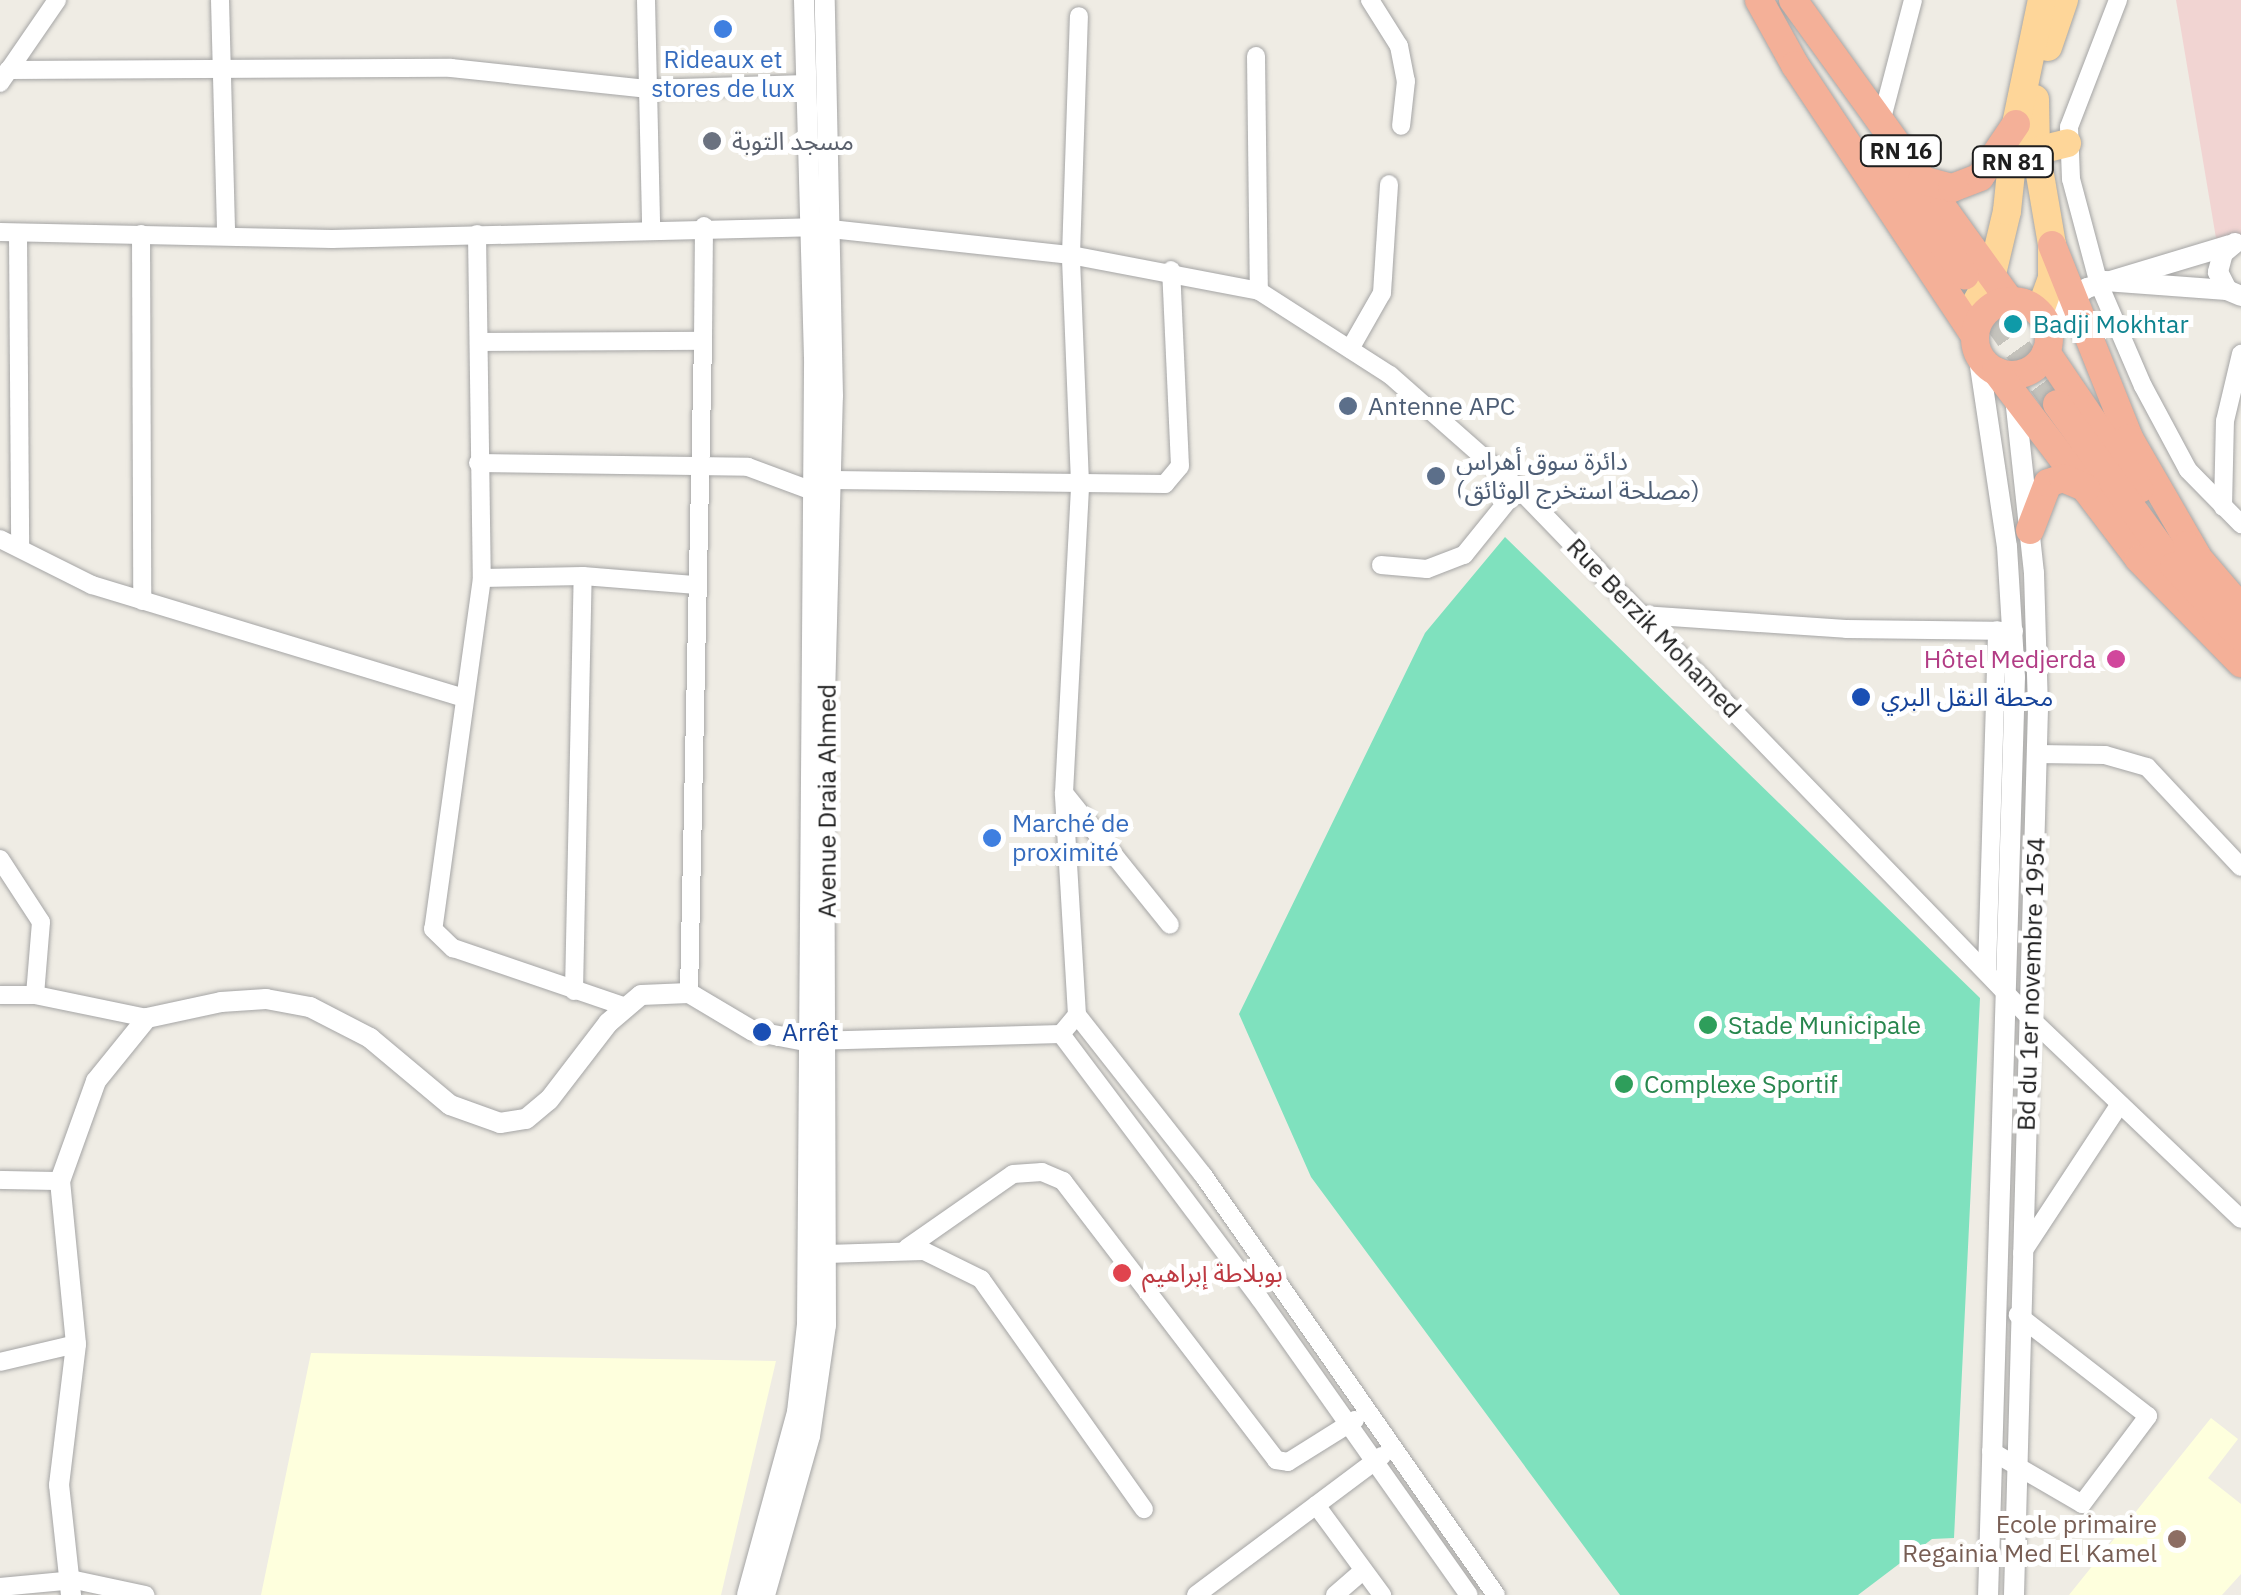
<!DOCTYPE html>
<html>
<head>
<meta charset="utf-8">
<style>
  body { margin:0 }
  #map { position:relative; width:2241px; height:1595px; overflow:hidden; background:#efece4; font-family:"IBM Plex Sans","Noto Sans Arabic",sans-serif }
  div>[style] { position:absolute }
  .commercial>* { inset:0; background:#f1d4d2 }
  .education>* { inset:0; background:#feffdd }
  .pitch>* { inset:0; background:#7fe1be }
  .trunk-tunnel>* { height:28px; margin-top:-14px; transform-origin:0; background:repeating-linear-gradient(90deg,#c5c3bc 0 28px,transparent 0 42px) }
  .roads { filter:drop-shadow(0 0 2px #a5a5a5) drop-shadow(0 0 2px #a5a5a5) }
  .minor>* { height:18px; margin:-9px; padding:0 9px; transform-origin:9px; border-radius:9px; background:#fff }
  .tertiary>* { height:20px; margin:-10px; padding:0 10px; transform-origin:10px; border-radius:10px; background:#fff }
  .primary>* { height:28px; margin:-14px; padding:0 14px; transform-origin:14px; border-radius:14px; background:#fed699 }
  .trunk>* { height:28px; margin:-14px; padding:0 14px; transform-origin:14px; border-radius:14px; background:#f4b098 }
  .trunk>.ring { margin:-14px; padding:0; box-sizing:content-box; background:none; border:28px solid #f4b098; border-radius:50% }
  .dots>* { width:28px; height:28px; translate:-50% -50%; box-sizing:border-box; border:5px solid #fff; border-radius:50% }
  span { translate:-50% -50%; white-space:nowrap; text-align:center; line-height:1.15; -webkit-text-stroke:10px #fff; paint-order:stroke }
  .shield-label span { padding:2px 8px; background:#fff; border:2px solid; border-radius:8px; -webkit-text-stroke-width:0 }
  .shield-label { font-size:22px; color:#1e1e1e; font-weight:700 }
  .shop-label { font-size:25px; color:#366cbe }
  .left { translate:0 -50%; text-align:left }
  .worship-label { font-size:25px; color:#5b616d }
  .culture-label { font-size:25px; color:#0d838f }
  .service-label { font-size:25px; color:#4e5e75 }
  .street-label { font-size:25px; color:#1e1e1e }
  .hotel-label { font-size:25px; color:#b23c85 }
  .right { translate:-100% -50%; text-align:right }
  .transit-label { font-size:25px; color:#164399 }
  .leisure-label { font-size:25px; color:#27864d }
  .health-label { font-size:25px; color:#be3a42 }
  .education-label { font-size:25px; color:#785e54 }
</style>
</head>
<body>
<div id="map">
  <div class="commercial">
    <i style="clip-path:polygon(2176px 0,2241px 0,2241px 248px,2218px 250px)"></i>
  </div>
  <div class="education">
    <i style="clip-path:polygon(311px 1353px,776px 1361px,721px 1595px,261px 1595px)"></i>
    <i style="clip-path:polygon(2211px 1418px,2238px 1439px,2208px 1478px,2241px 1504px,2241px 1574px,2222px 1595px,2069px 1595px)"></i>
  </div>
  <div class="pitch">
    <i style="clip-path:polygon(1505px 537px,1980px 998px,1954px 1538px,1932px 1539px,1858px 1595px,1620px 1595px,1311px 1177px,1239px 1014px,1425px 633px)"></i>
  </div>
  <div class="trunk-tunnel">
    <i style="left:1969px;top:281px;width:151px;rotate:54.4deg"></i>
  </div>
  <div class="roads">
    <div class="minor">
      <i style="left:220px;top:0;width:232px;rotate:88.5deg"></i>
      <i style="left:646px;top:0;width:228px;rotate:88.7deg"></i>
      <i style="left:1370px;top:0;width:54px;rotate:57.8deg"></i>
      <i style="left:1399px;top:46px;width:36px;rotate:79deg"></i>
      <i style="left:1406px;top:81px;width:45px;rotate:96.3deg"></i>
      <i style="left:2118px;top:0;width:136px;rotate:111.1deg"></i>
      <i style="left:2069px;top:127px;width:52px;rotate:87.8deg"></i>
      <i style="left:2071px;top:179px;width:109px;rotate:75.1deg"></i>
      <i style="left:2099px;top:284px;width:111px;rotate:66.7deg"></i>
      <i style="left:2143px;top:386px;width:95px;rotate:61.8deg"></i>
      <i style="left:2188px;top:470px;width:76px;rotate:45.5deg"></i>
      <i style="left:1256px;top:56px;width:235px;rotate:89.3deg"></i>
      <i style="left:8px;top:70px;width:443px;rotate:-0.3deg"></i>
      <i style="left:451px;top:68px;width:199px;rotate:6.1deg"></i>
      <i style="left:649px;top:89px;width:157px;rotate:-1.8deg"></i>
      <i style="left:0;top:83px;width:101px;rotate:-55.5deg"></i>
      <i style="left:1881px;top:122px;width:126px;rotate:-75.3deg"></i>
      <i style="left:0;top:232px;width:332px;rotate:1.2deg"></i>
      <i style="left:332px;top:239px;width:480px;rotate:-1.4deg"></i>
      <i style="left:812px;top:227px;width:261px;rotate:6.2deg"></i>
      <i style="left:1071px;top:255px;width:191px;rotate:10.8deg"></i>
      <i style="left:1259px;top:291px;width:156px;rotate:32.7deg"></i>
      <i style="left:1390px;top:375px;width:171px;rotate:41.4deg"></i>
      <i style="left:1518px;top:488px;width:737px;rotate:45.99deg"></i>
      <i style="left:2030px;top:1018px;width:291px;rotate:43.6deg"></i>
      <i style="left:18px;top:233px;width:315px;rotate:89.6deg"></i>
      <i style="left:141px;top:234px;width:367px;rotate:89.8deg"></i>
      <i style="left:477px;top:234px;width:344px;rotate:89.2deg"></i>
      <i style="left:482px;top:578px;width:354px;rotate:97.9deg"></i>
      <i style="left:433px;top:929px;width:28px;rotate:44deg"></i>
      <i style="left:453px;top:948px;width:180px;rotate:18.8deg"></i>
      <i style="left:703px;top:341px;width:115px;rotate:-89.5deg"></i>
      <i style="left:483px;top:342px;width:220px;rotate:-0.3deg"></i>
      <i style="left:703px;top:341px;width:652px;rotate:91.23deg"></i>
      <i style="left:1350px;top:349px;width:64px;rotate:-60.3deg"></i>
      <i style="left:1382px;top:293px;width:109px;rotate:-86.3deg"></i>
      <i style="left:478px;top:463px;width:270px;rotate:0.8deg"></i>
      <i style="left:748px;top:467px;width:66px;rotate:20.4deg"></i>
      <i style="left:832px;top:480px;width:333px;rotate:0.7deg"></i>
      <i style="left:1165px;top:484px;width:23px;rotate:-50deg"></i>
      <i style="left:1180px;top:466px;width:196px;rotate:-92.6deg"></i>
      <i style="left:2223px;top:507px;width:86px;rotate:-88.7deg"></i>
      <i style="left:2225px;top:421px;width:69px;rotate:-76.6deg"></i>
      <i style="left:0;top:539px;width:103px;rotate:26.6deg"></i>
      <i style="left:92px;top:585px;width:389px;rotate:16.9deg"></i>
      <i style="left:1381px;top:565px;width:46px;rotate:5deg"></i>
      <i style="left:1427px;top:569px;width:40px;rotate:-21deg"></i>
      <i style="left:1464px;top:555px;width:86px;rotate:-51.1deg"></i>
      <i style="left:482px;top:578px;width:101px;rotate:-1.1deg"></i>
      <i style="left:583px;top:576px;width:111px;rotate:4.6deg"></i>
      <i style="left:1642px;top:615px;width:204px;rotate:3.9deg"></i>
      <i style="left:1846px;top:629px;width:168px;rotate:0.7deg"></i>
      <i style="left:2038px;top:754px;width:67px;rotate:0.9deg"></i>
      <i style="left:2105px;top:755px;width:44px;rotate:15.9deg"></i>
      <i style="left:2147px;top:767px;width:137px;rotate:46.8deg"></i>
      <i style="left:1064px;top:793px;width:169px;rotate:51.2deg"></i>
      <i style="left:0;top:859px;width:75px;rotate:56.9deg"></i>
      <i style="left:41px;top:922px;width:73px;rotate:94.7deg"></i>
      <i style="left:1987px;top:971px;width:341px;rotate:-88.3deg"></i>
      <i style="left:574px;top:991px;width:415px;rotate:-88.8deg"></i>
      <i style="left:0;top:995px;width:35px"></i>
      <i style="left:35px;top:995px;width:114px;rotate:11.6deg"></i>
      <i style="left:1077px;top:1015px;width:204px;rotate:51.8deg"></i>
      <i style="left:1203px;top:1175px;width:512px;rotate:55.1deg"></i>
      <i style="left:1061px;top:1034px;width:331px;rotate:53.1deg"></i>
      <i style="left:1260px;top:1299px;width:362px;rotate:54.8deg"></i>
      <i style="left:812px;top:1041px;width:249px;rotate:-1.6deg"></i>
      <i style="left:1061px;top:1034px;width:25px;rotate:-50deg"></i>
      <i style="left:1077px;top:1015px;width:222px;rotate:-93.4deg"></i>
      <i style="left:1064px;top:793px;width:310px;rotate:-87deg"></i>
      <i style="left:1080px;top:483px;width:228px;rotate:-92.3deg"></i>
      <i style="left:1071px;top:255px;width:239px;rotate:-88.1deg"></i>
      <i style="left:0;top:1180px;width:60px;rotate:1deg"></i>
      <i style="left:907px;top:1248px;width:129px;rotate:-34.9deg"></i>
      <i style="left:1013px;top:1174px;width:29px;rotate:-4deg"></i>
      <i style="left:1042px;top:1172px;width:23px;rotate:23deg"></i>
      <i style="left:1063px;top:1181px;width:351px;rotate:52.6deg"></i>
      <i style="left:1276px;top:1460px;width:12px;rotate:9deg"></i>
      <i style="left:1288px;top:1462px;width:79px;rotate:-32.1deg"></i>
      <i style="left:2022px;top:1253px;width:178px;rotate:-56.7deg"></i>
      <i style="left:826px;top:1254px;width:98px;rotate:-1.8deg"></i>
      <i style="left:924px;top:1251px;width:64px;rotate:26.2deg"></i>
      <i style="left:981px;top:1279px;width:282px;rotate:54.7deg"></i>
      <i style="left:0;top:1362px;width:78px;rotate:-13.3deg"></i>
      <i style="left:1991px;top:1451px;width:105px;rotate:30.2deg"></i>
      <i style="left:2082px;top:1504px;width:110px;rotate:-53.1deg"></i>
      <i style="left:2148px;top:1416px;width:165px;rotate:-142.2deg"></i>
      <i style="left:1316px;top:1505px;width:112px;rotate:53.7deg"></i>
      <i style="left:0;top:1587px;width:75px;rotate:-5.3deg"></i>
      <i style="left:75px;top:1580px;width:72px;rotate:12.1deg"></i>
      <i style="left:1196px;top:1595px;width:232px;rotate:-36.8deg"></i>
      <i style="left:1335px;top:1595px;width:37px;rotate:-41deg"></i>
    </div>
    <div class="tertiary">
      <i style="left:2235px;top:243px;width:16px;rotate:140deg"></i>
      <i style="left:2223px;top:253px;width:20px;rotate:105deg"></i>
      <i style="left:2218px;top:272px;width:20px;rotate:63deg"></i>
      <i style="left:2227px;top:290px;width:15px;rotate:23deg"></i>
      <i style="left:2105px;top:281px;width:122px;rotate:4.2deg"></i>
      <i style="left:2048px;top:332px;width:30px;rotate:-64deg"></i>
      <i style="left:2061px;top:305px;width:31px;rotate:-33deg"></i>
      <i style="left:2087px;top:288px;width:149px;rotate:-16.7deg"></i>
      <i style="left:1978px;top:353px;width:196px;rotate:81.5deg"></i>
      <i style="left:2007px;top:547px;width:130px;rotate:86.5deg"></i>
      <i style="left:2015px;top:677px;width:918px;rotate:91.68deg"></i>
      <i style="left:71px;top:1595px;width:111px;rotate:-96.2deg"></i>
      <i style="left:59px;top:1485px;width:142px;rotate:-83.1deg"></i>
      <i style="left:76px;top:1344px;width:164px;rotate:-95.6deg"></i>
      <i style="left:60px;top:1181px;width:106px;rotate:-70.2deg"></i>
      <i style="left:96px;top:1081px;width:81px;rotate:-51deg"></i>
      <i style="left:147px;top:1018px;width:76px;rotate:-12.2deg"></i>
      <i style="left:221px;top:1002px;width:45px;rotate:-3.8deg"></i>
      <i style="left:266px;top:999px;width:45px;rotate:10.3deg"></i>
      <i style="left:310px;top:1007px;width:68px;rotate:27.3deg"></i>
      <i style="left:370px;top:1038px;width:104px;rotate:39.9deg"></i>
      <i style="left:450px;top:1105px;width:53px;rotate:19.8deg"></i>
      <i style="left:500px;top:1123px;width:26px;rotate:-9deg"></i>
      <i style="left:526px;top:1119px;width:30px;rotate:-40deg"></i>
      <i style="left:549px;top:1100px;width:97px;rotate:-52.5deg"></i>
      <i style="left:608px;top:1023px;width:43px;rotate:-40.3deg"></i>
      <i style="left:641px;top:995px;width:48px;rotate:-2.4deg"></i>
      <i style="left:689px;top:993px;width:74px;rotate:30.7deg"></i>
      <i style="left:753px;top:1031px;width:53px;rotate:10.9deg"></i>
      <i style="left:747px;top:1595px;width:190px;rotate:-74.7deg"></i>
      <i style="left:797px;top:1412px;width:89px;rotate:-83.5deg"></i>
      <i style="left:807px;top:1324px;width:966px;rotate:-89.58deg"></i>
      <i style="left:814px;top:358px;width:358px;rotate:-91.6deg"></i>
      <i style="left:765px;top:1595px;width:165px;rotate:-74.2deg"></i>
      <i style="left:810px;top:1436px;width:112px;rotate:-81.8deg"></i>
      <i style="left:826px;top:1325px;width:589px;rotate:-90.19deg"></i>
      <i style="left:824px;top:736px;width:340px;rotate:-88.5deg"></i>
      <i style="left:833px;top:396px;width:396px;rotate:-91.2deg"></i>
      <i style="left:2014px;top:1595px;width:887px;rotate:-88.45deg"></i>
      <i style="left:2038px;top:708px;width:135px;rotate:-91.7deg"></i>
      <i style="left:2034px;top:573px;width:175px;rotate:-96.2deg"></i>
    </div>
    <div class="primary">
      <i style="left:2048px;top:47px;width:50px;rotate:-71.2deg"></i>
      <i style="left:2035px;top:99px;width:52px;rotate:88.9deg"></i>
      <i style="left:2036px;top:151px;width:95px;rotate:80.3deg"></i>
      <i style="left:2052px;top:245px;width:33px;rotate:90deg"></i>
      <i style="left:2052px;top:278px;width:37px;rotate:110deg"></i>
      <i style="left:2036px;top:151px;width:32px;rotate:-14deg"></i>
      <i style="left:1967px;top:319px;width:51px;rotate:-60.9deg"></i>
      <i style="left:1992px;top:274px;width:65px;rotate:-76.6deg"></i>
      <i style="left:2007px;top:211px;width:87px;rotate:-84.1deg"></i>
      <i style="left:2016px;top:124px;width:127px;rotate:-78.2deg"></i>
    </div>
    <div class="trunk">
      <i style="left:1759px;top:0;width:74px;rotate:61deg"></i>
      <i style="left:1795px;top:65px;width:325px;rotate:56.4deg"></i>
      <i style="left:1793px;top:0;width:371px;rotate:54.2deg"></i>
      <i style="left:1878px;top:152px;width:151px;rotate:54.9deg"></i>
      <i style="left:1922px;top:180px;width:31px;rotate:15deg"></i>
      <i style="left:1952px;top:188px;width:30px;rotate:-21deg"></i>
      <i style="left:1980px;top:177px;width:64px;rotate:-55.8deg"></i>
      <i style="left:2052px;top:245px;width:208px;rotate:68.2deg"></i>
      <i style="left:2129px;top:438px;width:136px;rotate:60deg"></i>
      <i class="ring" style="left:1975px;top:301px;width:46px;height:46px"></i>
      <i style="left:2046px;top:352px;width:166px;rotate:55.8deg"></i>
      <i style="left:1996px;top:371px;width:236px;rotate:52.7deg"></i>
      <i style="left:2139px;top:559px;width:146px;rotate:45.6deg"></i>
      <i style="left:2057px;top:404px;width:200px;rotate:54.2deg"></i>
      <i style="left:2174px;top:566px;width:98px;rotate:46.7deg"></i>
      <i style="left:2030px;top:530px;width:50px;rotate:-69deg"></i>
      <i style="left:2048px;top:483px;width:16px;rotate:-18deg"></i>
      <i style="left:2063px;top:478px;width:25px;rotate:23deg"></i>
      <i style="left:2187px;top:545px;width:83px;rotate:49.4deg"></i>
    </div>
  </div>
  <div class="dots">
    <i style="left:723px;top:29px;background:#3f7fe0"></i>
    <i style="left:712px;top:141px;background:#6b7280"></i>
    <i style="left:2013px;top:324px;background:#0f9aa8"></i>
    <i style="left:1348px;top:406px;background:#5c6f8a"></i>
    <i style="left:1436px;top:476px;background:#5c6f8a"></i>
    <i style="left:2116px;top:659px;background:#d1479c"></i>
    <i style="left:1861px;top:697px;background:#1a4fb4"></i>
    <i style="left:992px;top:838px;background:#3f7fe0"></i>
    <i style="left:1708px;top:1025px;background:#2e9e5b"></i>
    <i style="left:762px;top:1032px;background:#1a4fb4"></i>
    <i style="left:1624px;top:1084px;background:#2e9e5b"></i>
    <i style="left:1122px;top:1273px;background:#e0444e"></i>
    <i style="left:2177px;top:1539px;background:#8d6e63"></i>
  </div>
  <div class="shield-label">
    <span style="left:1901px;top:151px">RN 16</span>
    <span style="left:2013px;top:162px">RN 81</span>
  </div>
  <div class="shop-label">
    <span style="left:723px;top:74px">Rideaux et<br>stores de lux</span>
    <span class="left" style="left:1012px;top:838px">Marché de<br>proximité</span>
  </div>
  <div class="worship-label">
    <span class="left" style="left:732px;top:141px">مسجد التوبة</span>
  </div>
  <div class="culture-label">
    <span class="left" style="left:2033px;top:324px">Badji Mokhtar</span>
  </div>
  <div class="service-label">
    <span class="left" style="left:1368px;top:406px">Antenne APC</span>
    <span class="left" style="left:1456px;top:476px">دائرة سوق أهراس<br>(مصلحة استخرج الوثائق)</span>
  </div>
  <div class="street-label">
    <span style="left:1654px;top:628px;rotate:46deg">Rue Berzik Mohamed</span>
    <span style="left:827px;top:801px;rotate:-90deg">Avenue Draia Ahmed</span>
    <span style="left:2031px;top:984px;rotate:-88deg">Bd du 1er novembre 1954</span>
  </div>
  <div class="hotel-label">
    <span class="right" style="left:2096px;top:659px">Hôtel Medjerda</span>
  </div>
  <div class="transit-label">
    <span class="left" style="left:1881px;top:697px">محطة النقل البري</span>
    <span class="left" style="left:782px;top:1032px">Arrêt</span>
  </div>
  <div class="leisure-label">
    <span class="left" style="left:1728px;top:1025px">Stade Municipale</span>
    <span class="left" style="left:1644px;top:1084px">Complexe Sportif</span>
  </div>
  <div class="health-label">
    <span class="left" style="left:1142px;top:1273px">بوبلاطة إبراهيم</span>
  </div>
  <div class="education-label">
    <span class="right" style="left:2157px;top:1539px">Ecole primaire<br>Regainia Med El Kamel</span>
  </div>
</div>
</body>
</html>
